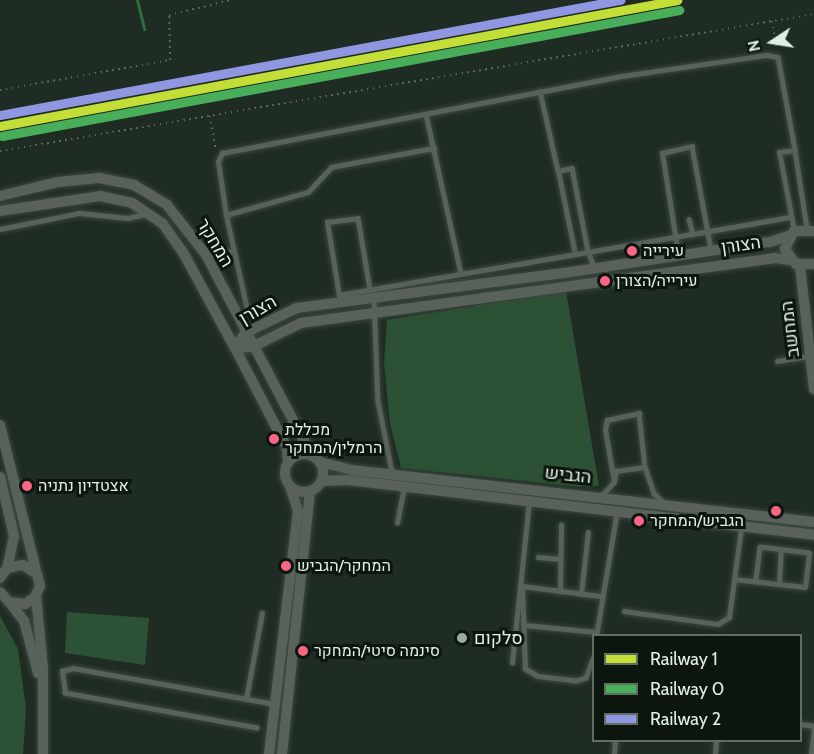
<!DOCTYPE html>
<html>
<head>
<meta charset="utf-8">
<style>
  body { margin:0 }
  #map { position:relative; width:814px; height:754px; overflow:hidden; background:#1f2c23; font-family:Cabin,Heebo,sans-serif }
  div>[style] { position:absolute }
  .green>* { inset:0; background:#2c5135 }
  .stream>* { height:3px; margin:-1.5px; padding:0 1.5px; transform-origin:1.5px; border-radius:1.5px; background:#2e6d40 }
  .path>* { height:1.5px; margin-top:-0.75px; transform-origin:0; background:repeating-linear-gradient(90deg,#5d675f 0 1.5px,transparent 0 6px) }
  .roads { filter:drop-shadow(0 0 2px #3c483f) drop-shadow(0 0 2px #3c483f) }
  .service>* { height:4.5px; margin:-2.25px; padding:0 2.25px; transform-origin:2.25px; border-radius:2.25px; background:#58625a }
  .tertiary>* { height:10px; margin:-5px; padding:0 5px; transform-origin:5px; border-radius:5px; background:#58625a }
  .tertiary>.ring { margin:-5px; padding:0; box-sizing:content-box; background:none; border:10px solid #58625a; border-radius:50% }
  .rail-1>* { height:9px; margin:-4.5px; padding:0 4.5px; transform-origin:4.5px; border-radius:4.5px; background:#c3df37 }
  .rail-2>* { height:9px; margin:-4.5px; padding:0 4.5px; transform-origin:4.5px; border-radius:4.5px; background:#49ae59 }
  .rail-3>* { height:9px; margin:-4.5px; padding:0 4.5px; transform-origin:4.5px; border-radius:4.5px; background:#8f97e1 }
  .dots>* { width:16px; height:16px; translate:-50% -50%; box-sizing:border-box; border:3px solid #0c160e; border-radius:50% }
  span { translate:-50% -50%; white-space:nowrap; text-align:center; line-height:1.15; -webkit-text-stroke:6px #0c160e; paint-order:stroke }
  .bus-label { font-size:16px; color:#e0eee3 }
  .left { translate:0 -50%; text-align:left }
  .street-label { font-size:18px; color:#e0eee3 }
  .poi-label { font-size:18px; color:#e0eee3 }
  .legend { position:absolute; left:592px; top:634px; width:210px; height:108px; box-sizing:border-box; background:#0c160e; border:2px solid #616c63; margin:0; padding:8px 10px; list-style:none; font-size:18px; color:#e0eee3 }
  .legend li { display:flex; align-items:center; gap:12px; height:30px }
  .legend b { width:30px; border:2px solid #616c63 }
  .north { position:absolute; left:742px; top:12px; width:60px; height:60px; -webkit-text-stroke:4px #0c160e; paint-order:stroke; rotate:258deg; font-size:16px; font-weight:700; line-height:24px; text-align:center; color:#e0eee3 }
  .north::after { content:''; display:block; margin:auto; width:21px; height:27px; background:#e0eee3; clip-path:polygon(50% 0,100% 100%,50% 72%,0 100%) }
</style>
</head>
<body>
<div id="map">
  <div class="green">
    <i style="clip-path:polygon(566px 291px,599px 486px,580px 487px,401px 468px,390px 424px,384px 363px,387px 320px)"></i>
    <i style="clip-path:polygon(67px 612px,149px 618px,145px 665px,65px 653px)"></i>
    <i style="clip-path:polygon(0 616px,18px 649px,26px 709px,23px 754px,0 754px)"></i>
  </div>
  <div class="stream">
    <i style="left:137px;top:0;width:30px;rotate:76deg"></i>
  </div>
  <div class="path">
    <i style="left:772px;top:21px;width:28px;rotate:80deg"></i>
    <i style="left:0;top:90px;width:173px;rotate:-10deg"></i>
    <i style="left:170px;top:60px;width:45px;rotate:-91.3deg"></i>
    <i style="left:169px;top:15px;width:64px;rotate:-13.6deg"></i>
    <i style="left:210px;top:116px;width:34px;rotate:80deg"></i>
    <i style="left:0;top:151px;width:825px;rotate:-9.55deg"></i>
  </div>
  <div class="roads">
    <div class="service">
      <i style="left:540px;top:91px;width:82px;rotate:77.3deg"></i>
      <i style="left:426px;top:114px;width:163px;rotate:77.6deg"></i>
      <i style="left:226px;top:215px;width:85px;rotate:-15.7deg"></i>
      <i style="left:308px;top:192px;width:34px;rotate:-47deg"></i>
      <i style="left:331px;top:167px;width:105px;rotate:-10.5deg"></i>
      <i style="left:689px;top:219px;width:16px;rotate:75deg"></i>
      <i style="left:0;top:229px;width:81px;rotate:-11.4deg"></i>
      <i style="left:79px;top:213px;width:49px;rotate:5.8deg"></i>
      <i style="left:128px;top:218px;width:17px;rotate:-13deg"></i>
      <i style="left:794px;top:230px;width:79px;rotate:-100.9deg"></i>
      <i style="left:779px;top:152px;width:16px;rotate:-7deg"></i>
      <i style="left:795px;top:150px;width:79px;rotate:81.3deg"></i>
      <i style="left:575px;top:254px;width:85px;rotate:-101.6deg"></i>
      <i style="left:558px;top:171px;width:14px;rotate:-12deg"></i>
      <i style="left:572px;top:168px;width:85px;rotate:79.1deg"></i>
      <i style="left:588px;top:251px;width:18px;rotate:68deg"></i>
      <i style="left:678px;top:254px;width:102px;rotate:-99deg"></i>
      <i style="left:662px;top:153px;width:31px;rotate:-13deg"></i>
      <i style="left:692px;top:146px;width:106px;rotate:79.6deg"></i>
      <i style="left:207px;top:255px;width:26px;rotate:-9deg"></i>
      <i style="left:339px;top:295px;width:459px;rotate:-9.8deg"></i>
      <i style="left:339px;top:296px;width:75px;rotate:-99.2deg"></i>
      <i style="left:327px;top:222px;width:31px;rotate:-7deg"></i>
      <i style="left:358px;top:218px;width:72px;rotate:80.4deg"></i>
      <i style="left:374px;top:299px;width:102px;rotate:87.8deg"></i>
      <i style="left:378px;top:401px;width:72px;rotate:78.8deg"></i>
      <i style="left:247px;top:310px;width:97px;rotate:-102.5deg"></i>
      <i style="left:226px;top:215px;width:54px;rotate:-98.6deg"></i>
      <i style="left:218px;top:162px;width:10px;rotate:-66deg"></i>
      <i style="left:222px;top:153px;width:407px;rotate:-10.9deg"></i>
      <i style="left:622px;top:76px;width:146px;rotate:-8.3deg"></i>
      <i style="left:766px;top:55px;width:12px;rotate:9deg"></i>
      <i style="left:778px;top:57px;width:95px;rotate:79.6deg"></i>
      <i style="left:777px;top:361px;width:33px;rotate:-9deg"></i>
      <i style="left:614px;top:482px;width:53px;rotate:-99.8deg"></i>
      <i style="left:605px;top:430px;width:10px;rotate:-79deg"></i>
      <i style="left:607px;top:420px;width:33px;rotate:-12deg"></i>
      <i style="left:639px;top:413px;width:54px;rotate:83.7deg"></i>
      <i style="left:601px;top:496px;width:19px;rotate:-47deg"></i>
      <i style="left:614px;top:482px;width:11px;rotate:-80deg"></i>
      <i style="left:616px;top:471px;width:29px;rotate:-8deg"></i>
      <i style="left:645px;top:467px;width:28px;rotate:71deg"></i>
      <i style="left:654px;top:493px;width:14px;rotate:45deg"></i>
      <i style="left:397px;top:523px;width:37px;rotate:-79deg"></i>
      <i style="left:538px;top:557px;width:21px;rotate:5deg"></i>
      <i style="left:734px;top:579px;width:71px;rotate:6.4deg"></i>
      <i style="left:805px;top:587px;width:34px;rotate:-83deg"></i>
      <i style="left:809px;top:553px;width:49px;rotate:-173deg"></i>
      <i style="left:760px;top:547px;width:34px;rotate:97deg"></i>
      <i style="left:779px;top:584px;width:34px;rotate:-87deg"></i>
      <i style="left:560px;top:592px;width:67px;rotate:-89.1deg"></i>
      <i style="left:581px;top:594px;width:62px;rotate:-83.6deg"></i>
      <i style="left:624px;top:611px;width:95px;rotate:7.9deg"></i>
      <i style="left:718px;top:624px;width:13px;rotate:-32deg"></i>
      <i style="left:729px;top:617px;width:105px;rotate:-82.3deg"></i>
      <i style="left:525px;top:625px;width:71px;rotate:5.6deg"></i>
      <i style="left:596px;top:636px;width:127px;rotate:-80.5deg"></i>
      <i style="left:594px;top:657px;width:22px;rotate:111deg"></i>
      <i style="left:586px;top:678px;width:10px;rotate:163deg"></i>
      <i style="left:576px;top:681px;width:39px;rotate:-173deg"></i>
      <i style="left:537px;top:676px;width:14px;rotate:-150deg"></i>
      <i style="left:525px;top:669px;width:83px;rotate:-92.1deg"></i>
      <i style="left:522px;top:586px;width:79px;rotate:7.3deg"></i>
      <i style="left:512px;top:663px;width:163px;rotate:-84deg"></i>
      <i style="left:246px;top:699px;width:87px;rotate:-79.5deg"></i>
      <i style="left:800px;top:724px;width:14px;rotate:8deg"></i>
      <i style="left:257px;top:728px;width:195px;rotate:-169.7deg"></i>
      <i style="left:65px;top:693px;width:22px;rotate:-98deg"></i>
      <i style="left:62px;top:671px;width:11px;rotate:-15deg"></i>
      <i style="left:73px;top:668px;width:205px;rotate:10.1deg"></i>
      <i style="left:614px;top:754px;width:14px;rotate:-86deg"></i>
      <i style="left:715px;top:754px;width:14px;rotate:-86deg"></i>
      <i style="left:811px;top:754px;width:26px;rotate:-83deg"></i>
    </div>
    <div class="tertiary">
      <i style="left:0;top:196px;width:60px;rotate:-13.6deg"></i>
      <i style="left:58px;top:182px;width:41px;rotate:-5.6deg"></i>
      <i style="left:99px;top:178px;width:36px;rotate:11deg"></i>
      <i style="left:134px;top:185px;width:39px;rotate:31deg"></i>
      <i style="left:167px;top:205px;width:63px;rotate:52deg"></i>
      <i style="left:206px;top:255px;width:227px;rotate:62.2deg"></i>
      <i style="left:0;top:211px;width:101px;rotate:-8.5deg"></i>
      <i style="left:100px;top:196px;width:33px;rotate:12deg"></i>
      <i style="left:132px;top:203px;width:37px;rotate:34deg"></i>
      <i style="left:163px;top:224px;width:39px;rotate:55deg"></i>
      <i style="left:185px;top:256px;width:105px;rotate:61.5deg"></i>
      <i style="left:235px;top:348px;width:113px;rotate:62.5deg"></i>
      <i style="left:287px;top:448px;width:15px;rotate:86deg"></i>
      <i style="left:814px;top:231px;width:20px;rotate:180deg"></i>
      <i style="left:794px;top:231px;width:20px;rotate:117deg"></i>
      <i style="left:785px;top:249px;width:19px;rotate:54deg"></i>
      <i style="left:796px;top:264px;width:18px"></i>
      <i style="left:800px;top:266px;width:124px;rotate:83.5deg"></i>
      <i style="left:235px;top:348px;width:18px;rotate:-56deg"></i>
      <i style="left:245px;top:333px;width:58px;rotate:-25.7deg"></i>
      <i style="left:297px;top:308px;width:269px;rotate:-7.5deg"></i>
      <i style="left:564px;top:273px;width:208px;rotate:-8.6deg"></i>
      <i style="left:770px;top:242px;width:20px;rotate:-18deg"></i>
      <i style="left:235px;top:348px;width:17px;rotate:-3deg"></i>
      <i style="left:252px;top:347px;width:55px;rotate:-26.1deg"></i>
      <i style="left:301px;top:323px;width:477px;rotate:-7.8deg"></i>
      <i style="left:774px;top:258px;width:17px;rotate:7deg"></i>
      <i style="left:0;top:425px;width:154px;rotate:76.1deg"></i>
      <i class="ring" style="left:285px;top:454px;width:28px;height:28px"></i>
      <i style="left:320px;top:462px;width:32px;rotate:14deg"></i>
      <i style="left:351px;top:470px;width:466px;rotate:6.4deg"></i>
      <i style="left:0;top:477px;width:61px;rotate:76.7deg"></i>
      <i style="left:14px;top:536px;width:33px;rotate:102deg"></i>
      <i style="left:322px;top:481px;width:26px;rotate:-2deg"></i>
      <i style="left:348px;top:480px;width:469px;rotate:6.7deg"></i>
      <i style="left:0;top:578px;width:12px;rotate:-55deg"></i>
      <i style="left:7px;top:568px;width:16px;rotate:-11deg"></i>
      <i style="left:23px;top:565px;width:17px;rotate:33deg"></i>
      <i style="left:37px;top:574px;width:12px;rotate:76deg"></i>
      <i style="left:40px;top:586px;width:12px;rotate:114deg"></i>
      <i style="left:35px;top:597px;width:12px;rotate:145deg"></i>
      <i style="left:25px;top:604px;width:16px;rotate:-173deg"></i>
      <i style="left:9px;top:602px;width:13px;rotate:-132deg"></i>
      <i style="left:36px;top:595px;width:74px;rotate:84.6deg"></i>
      <i style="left:43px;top:669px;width:85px;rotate:90deg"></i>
      <i style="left:10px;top:603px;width:23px;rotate:52deg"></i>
      <i style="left:24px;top:621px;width:54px;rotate:74.9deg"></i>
      <i style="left:269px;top:754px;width:245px;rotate:-83.2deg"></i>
      <i style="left:298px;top:511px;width:26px;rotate:-108deg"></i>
      <i style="left:282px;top:754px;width:263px;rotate:-83.9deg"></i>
    </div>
  </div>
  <div class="rail-1">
    <i style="left:0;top:126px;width:689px;rotate:-10.54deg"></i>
  </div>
  <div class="rail-2">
    <i style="left:2px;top:136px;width:689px;rotate:-10.54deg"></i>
  </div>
  <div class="rail-3">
    <i style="left:0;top:115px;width:631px;rotate:-10.51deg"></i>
  </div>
  <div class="dots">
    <i style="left:632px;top:251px;background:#fa6682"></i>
    <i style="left:605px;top:281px;background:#fa6682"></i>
    <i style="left:274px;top:439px;background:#fa6682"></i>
    <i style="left:27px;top:486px;background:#fa6682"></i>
    <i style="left:776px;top:511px;background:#fa6682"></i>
    <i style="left:639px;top:521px;background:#fa6682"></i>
    <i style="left:286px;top:566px;background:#fa6682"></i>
    <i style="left:462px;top:638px;background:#9caaa0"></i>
    <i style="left:303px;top:651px;background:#fa6682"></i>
  </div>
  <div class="bus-label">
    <span class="left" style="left:643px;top:251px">עירייה</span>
    <span class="left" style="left:616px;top:281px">עירייה/הצורן</span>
    <span class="left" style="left:285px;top:439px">מכללת<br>הרמלין/המחקר</span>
    <span class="left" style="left:38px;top:486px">אצטדיון נתניה</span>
    <span class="left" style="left:650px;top:521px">הגביש/המחקר</span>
    <span class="left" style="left:297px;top:566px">המחקר/הגביש</span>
    <span class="left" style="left:314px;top:651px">סינמה סיטי/המחקר</span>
  </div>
  <div class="street-label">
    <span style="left:215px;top:243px;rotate:59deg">המחקר</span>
    <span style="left:741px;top:245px;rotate:-8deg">הצורן</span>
    <span style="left:258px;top:310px;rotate:-30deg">הצורן</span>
    <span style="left:790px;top:329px;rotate:-97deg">המחשב</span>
    <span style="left:568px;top:475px;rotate:6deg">הגביש</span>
  </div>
  <div class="poi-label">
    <span class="left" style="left:474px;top:638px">סלקום</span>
  </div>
  <ul class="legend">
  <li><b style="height:8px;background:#c3df37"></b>Railway 1</li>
  <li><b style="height:8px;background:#49ae59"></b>Railway 0</li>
  <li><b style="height:8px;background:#8f97e1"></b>Railway 2</li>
  </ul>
  <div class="north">N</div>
</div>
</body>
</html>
